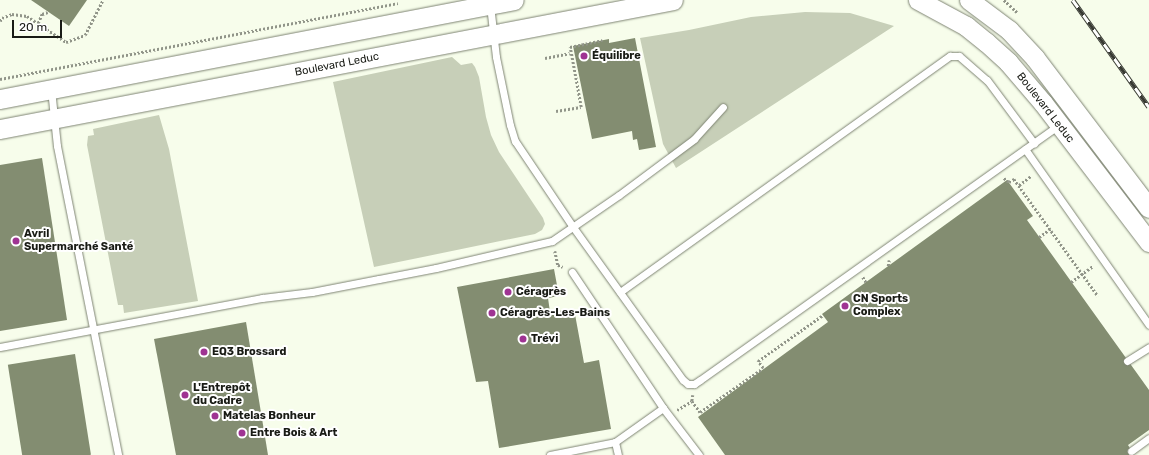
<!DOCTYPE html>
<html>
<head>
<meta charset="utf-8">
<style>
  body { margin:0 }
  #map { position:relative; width:1149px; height:455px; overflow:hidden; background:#f7fdeb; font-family:Rubik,sans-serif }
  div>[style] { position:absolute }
  .green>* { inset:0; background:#c7cfb8 }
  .building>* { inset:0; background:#838d71; transform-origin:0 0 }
  .path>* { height:2.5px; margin-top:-1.25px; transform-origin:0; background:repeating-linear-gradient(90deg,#919589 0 2px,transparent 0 4px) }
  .roads { filter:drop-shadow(0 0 1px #7e8473) drop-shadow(0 0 1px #7e8473) }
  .lane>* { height:7px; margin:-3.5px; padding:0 3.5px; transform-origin:3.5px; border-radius:3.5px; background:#fff }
  .secondary>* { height:19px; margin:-9.5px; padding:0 9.5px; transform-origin:9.5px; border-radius:9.5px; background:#fff }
  .rail>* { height:4.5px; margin-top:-2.25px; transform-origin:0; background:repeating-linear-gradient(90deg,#fff 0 9px,#383a33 0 18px); box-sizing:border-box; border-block:1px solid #383a33 }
  .dots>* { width:11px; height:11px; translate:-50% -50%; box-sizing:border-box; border:2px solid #fff; border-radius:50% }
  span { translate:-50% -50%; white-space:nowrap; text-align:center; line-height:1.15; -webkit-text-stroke:4px #fff; paint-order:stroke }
  .poi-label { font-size:11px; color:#191b15; font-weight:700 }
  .left { translate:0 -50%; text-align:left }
  .street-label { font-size:11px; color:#191b15 }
  .scale { position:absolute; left:12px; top:20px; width:50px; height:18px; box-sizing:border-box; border:2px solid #191b15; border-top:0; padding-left:5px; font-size:12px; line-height:14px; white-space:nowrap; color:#191b15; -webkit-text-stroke:3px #fff; paint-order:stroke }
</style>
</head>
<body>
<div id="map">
  <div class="green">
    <i style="clip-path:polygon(805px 12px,850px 13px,894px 26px,676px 168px,663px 144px,640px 38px,689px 30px,751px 17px)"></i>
    <i style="clip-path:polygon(452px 57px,461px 65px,472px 63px,475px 67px,479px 77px,486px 117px,491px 135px,499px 152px,543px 218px,545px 224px,542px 230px,535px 234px,374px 267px,333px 82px)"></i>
    <i style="clip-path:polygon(159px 115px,169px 149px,198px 301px,124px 313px,123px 305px,118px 305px,87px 145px,88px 136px,94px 135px,93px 129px)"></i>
  </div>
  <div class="building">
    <i style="clip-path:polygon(31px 0,87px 0,69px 26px)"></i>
    <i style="clip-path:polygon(635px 38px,656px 147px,639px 150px,637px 139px,633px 140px,632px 131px,592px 139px,573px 46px,609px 39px,609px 43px)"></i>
    <i style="clip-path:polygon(42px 158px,67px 320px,0 331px,0 165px)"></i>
    <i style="clip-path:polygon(1007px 180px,1033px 216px,1027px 220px,1149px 390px,1149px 430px,1128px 445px,1134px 455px,725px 455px,698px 417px,828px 322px,822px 314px)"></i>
    <i style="clip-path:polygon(554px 269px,559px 296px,548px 298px,550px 312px,574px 309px,584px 363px,599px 360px,611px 429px,499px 448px,488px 381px,476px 382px,457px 287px)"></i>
    <i style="clip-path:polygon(246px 322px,268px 455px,176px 455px,154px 339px)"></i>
    <i style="left:75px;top:354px;width:102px;height:68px;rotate:81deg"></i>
  </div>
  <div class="path">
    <i style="left:1004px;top:0;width:18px;rotate:43deg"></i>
    <i style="left:0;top:21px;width:4px;rotate:-56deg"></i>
    <i style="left:2px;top:18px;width:11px;rotate:-22deg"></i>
    <i style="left:12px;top:14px;width:15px;rotate:8deg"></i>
    <i style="left:27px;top:16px;width:47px;rotate:33.7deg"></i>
    <i style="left:66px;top:42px;width:20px;rotate:-20deg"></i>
    <i style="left:85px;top:35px;width:39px;rotate:-63deg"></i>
    <i style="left:38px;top:23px;width:10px;rotate:-66deg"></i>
    <i style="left:42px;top:14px;width:6px;rotate:-18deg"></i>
    <i style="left:545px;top:58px;width:25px;rotate:-11deg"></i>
    <i style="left:0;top:79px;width:405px;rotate:-10.8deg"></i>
    <i style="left:556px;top:111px;width:25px;rotate:-9deg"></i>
    <i style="left:581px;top:107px;width:61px;rotate:-100.4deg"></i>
    <i style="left:570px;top:47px;width:33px;rotate:-12deg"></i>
    <i style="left:1004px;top:178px;width:6px;rotate:39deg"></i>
    <i style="left:1009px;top:182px;width:6px;rotate:-31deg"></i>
    <i style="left:1014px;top:179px;width:144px;rotate:54.3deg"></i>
    <i style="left:1019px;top:185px;width:15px;rotate:-37deg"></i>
    <i style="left:1039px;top:237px;width:14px;rotate:-36deg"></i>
    <i style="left:555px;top:251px;width:14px;rotate:78deg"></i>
    <i style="left:558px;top:265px;width:5px;rotate:22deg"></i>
    <i style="left:888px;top:266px;width:6px;rotate:-81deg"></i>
    <i style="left:863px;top:277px;width:6px;rotate:59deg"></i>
    <i style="left:1071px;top:282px;width:27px;rotate:-36deg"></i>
    <i style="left:693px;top:395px;width:6px;rotate:99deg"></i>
    <i style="left:692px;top:401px;width:14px;rotate:54deg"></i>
    <i style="left:700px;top:412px;width:77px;rotate:-34.9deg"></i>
    <i style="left:763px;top:368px;width:9px;rotate:-126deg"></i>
    <i style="left:758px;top:361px;width:80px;rotate:-35.3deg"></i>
    <i style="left:677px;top:410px;width:17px;rotate:-31deg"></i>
  </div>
  <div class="roads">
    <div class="lane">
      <i style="left:490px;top:5px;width:52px;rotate:83.4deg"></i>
      <i style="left:496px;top:57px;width:69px;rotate:78.4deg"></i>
      <i style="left:510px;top:125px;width:17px;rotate:73deg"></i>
      <i style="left:515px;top:141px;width:104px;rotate:56deg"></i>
      <i style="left:573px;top:227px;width:188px;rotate:54.3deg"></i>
      <i style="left:683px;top:380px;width:6px;rotate:39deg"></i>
      <i style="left:688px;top:384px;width:6px"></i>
      <i style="left:694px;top:384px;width:7px;rotate:-34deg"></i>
      <i style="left:700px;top:380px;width:440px;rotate:-35.4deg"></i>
      <i style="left:51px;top:89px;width:57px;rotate:84deg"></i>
      <i style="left:57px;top:146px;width:315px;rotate:78.8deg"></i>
      <i style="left:1025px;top:149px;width:215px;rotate:54.8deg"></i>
      <i style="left:572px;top:272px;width:164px;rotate:56.2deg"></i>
      <i style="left:663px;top:408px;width:59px;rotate:52.5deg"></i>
      <i style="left:620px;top:292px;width:406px;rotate:-35.6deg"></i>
      <i style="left:950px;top:56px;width:9px"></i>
      <i style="left:959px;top:56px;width:37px;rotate:41deg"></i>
      <i style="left:987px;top:80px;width:79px;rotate:53.3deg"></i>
      <i style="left:0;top:347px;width:267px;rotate:-10.6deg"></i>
      <i style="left:262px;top:298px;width:50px;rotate:-6.8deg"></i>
      <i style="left:312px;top:292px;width:68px;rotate:-11deg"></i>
      <i style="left:379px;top:279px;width:58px;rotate:-10.9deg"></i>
      <i style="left:436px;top:268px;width:119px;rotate:-13.1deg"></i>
      <i style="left:552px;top:241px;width:81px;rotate:-34.5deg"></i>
      <i style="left:619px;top:195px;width:94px;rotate:-36.7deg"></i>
      <i style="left:694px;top:139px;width:43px;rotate:-47.8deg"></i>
      <i style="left:1127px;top:361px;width:26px;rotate:-32deg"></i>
      <i style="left:615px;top:442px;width:13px;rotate:77deg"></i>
      <i style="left:1131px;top:451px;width:22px;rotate:-36deg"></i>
      <i style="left:550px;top:455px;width:66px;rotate:-11.3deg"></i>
      <i style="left:615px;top:442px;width:59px;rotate:-35.3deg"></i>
    </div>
    <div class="secondary">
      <i style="left:918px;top:0;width:55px;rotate:28.4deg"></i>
      <i style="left:966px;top:26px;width:26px;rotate:39deg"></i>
      <i style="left:986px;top:42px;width:30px;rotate:42deg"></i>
      <i style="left:1008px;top:62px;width:54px;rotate:49.5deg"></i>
      <i style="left:1043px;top:103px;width:175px;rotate:52.7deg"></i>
      <i style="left:969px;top:0;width:50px;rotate:36.9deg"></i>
      <i style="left:1009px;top:30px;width:38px;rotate:47deg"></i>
      <i style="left:1035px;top:58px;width:188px;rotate:52.8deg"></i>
      <i style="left:0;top:99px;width:523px;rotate:-10.9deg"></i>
      <i style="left:0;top:129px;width:685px;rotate:-10.85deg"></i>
    </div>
  </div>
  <div class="rail">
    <i style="left:1073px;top:0;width:131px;rotate:54.6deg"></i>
  </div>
  <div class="dots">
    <i style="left:584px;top:56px;background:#9f3393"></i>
    <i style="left:16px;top:241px;background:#9f3393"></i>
    <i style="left:508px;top:292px;background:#9f3393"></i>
    <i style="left:845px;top:306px;background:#9f3393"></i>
    <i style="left:492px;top:313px;background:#9f3393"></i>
    <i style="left:523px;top:339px;background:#9f3393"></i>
    <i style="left:204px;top:352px;background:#9f3393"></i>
    <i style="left:185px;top:395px;background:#9f3393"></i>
    <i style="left:215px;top:416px;background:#9f3393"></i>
    <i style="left:242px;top:433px;background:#9f3393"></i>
  </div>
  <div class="poi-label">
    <span class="left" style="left:592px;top:56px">Équilibre</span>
    <span class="left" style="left:24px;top:241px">Avril<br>Supermarché Santé</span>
    <span class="left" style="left:516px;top:292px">Céragrès</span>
    <span class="left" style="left:853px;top:306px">CN Sports<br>Complex</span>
    <span class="left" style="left:500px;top:313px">Céragrès-Les-Bains</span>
    <span class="left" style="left:531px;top:339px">Trévi</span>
    <span class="left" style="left:212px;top:352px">EQ3 Brossard</span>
    <span class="left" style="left:193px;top:395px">L'Entrepôt<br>du Cadre</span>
    <span class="left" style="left:223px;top:416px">Matelas Bonheur</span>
    <span class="left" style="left:250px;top:433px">Entre Bois &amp; Art</span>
  </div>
  <div class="street-label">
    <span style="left:337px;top:65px;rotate:-11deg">Boulevard Leduc</span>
    <span style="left:1045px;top:108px;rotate:52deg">Boulevard Leduc</span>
  </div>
  <div class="scale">20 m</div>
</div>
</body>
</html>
